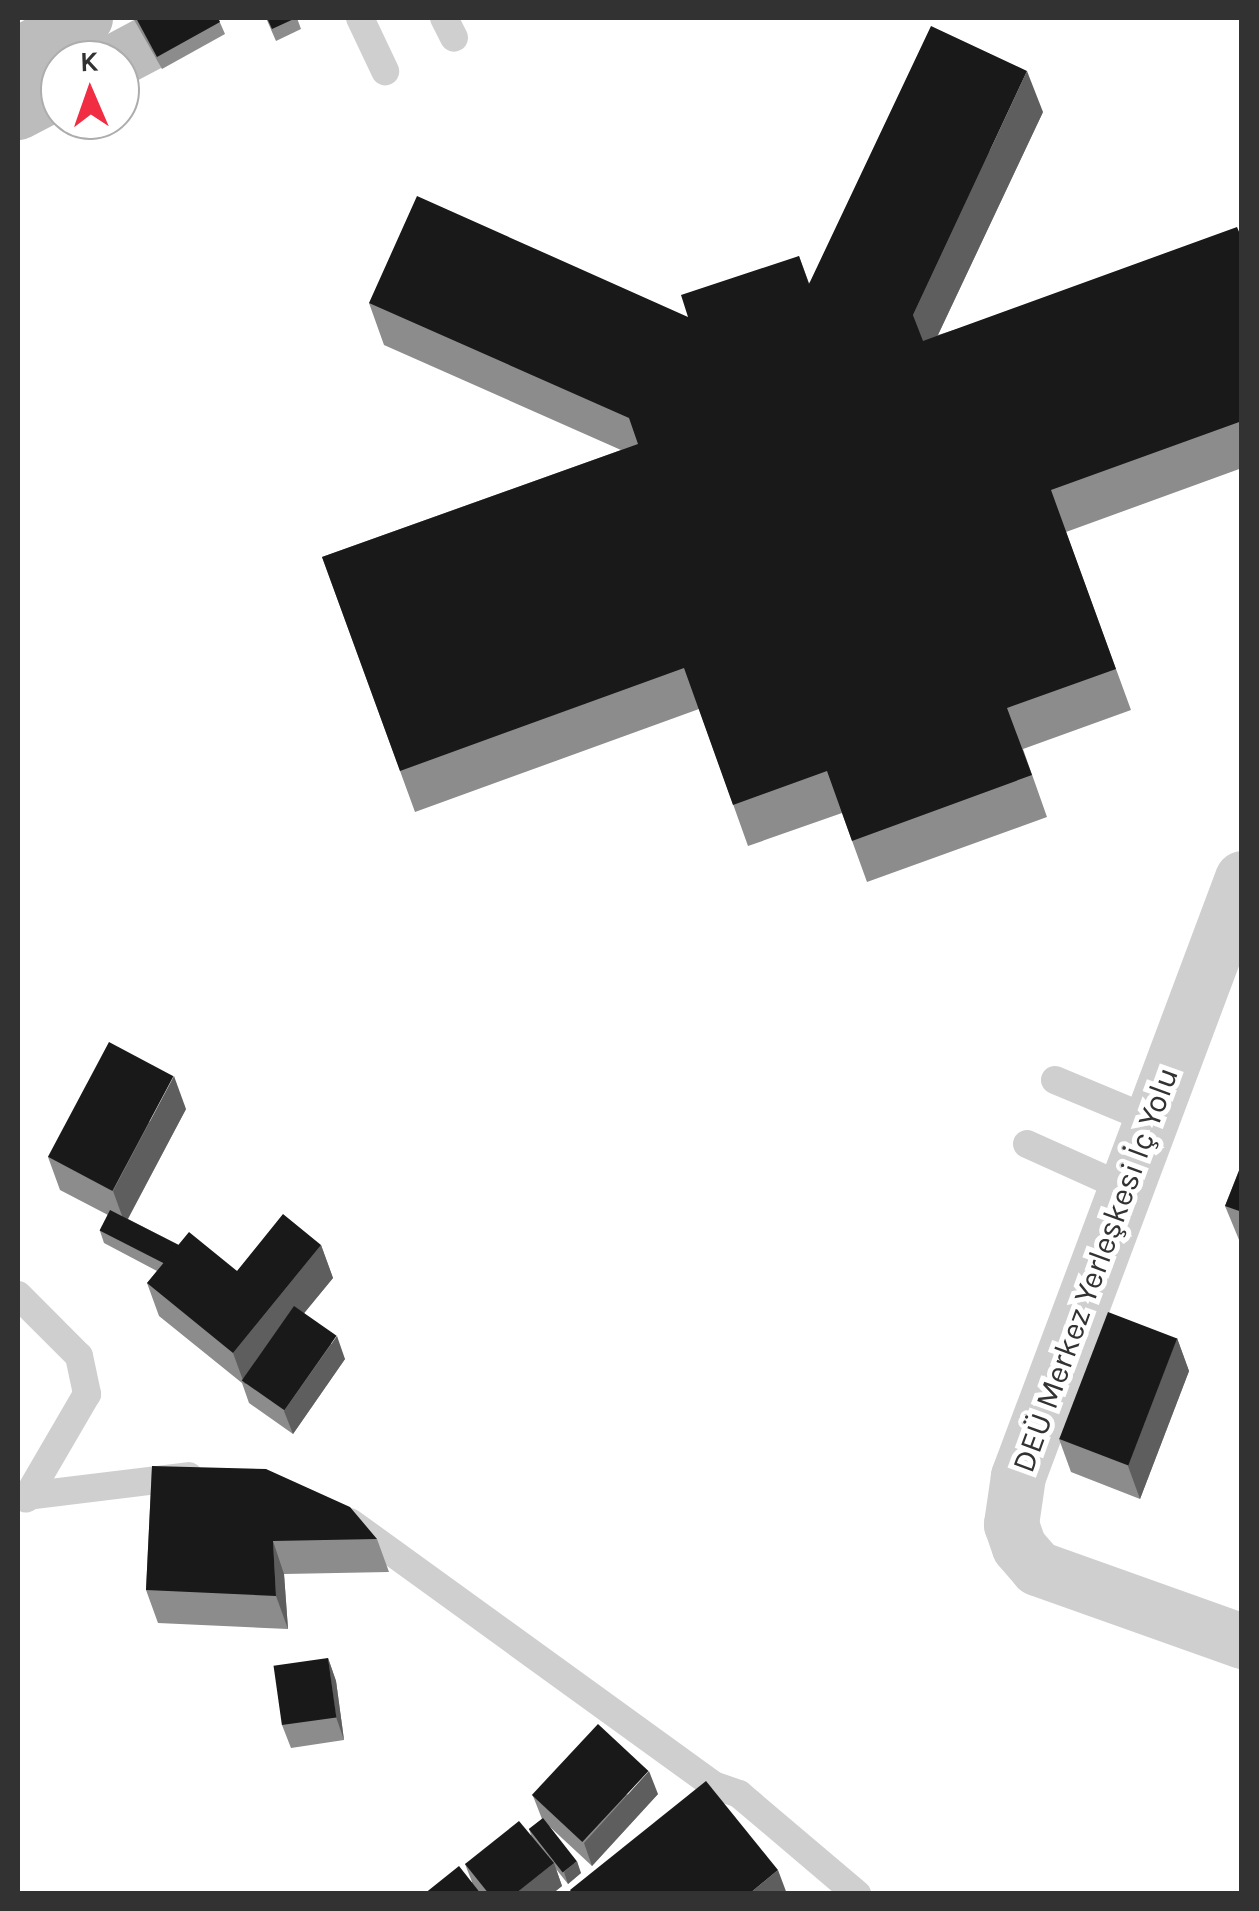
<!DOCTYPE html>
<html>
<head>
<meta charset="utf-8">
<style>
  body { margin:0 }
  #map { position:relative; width:1259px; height:1911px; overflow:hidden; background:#fff; font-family:Karla,sans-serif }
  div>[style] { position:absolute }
  .service>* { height:28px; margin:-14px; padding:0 14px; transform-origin:14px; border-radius:14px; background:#cfcfcf }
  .minor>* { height:55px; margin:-27.5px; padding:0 27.5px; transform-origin:27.5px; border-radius:27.5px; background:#cfcfcf }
  .secondary>* { height:55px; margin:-27.5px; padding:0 27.5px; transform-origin:27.5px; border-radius:27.5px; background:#bcbcbc }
  .wall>* { inset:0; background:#8c8c8c }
  .shaded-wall>* { inset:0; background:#5e5e5e }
  .building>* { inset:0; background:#191919; transform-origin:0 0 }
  span { translate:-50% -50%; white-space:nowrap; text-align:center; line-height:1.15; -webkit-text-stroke:10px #fff; paint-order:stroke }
  .street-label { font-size:32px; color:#323232 }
  .frame { position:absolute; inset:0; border:20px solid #323232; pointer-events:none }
  .north { position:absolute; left:40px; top:40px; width:100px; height:100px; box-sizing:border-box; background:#fff; border:2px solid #adadad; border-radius:50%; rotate:358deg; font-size:28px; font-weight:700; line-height:40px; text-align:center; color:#323232 }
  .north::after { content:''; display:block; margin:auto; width:35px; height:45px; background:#f02d42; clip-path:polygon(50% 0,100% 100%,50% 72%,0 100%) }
</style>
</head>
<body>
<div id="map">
  <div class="service">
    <i style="left:360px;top:18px;width:59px;rotate:64.7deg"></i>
    <i style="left:444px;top:18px;width:22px;rotate:63deg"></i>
    <i style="left:1055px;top:1080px;width:104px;rotate:22.6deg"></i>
    <i style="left:1027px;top:1144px;width:107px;rotate:24.2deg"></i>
    <i style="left:18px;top:1295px;width:86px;rotate:45deg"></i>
    <i style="left:79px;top:1356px;width:39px;rotate:78deg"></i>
    <i style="left:87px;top:1394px;width:121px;rotate:120.2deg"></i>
    <i style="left:18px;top:1497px;width:172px;rotate:-7deg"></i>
    <i style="left:350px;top:1522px;width:448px;rotate:35.9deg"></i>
    <i style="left:713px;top:1785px;width:28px;rotate:19deg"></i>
    <i style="left:739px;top:1794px;width:155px;rotate:40.3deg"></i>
  </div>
  <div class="minor">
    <i style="left:1242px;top:878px;width:639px;rotate:110.54deg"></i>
    <i style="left:1018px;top:1476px;width:49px;rotate:98.3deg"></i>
    <i style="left:1011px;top:1524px;width:24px;rotate:71deg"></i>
    <i style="left:1019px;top:1547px;width:28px;rotate:49deg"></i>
    <i style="left:1037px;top:1568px;width:218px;rotate:19.6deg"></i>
  </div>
  <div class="secondary">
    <i style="left:18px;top:54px;width:76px;rotate:-28.2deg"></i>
    <i style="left:116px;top:60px;width:36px;rotate:-28deg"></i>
    <i style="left:18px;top:112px;width:47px;rotate:-27.6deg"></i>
  </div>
  <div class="wall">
    <i style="clip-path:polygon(133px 18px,218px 18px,225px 34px,162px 69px)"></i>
    <i style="clip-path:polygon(266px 18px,297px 18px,301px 29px,276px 41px)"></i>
    <i style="clip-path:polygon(1043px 112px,938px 335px,1242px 239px,1242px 468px,1066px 532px,1131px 710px,1023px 749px,1047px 817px,867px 882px,842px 813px,748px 846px,699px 709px,415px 812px,322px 557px,621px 450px,384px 345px,369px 303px,688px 317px,799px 256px,809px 283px)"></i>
    <i style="clip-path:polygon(186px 1109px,128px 1219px,179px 1245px,237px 1271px,321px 1245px,333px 1278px,304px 1313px,345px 1359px,293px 1434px,249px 1403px,242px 1383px,159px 1316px,147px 1283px,157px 1271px,104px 1243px,100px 1231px,108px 1215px,60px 1190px,48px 1157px)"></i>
    <i style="clip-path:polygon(1242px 1163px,1242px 1247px,1225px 1206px)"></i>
    <i style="clip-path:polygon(1177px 1338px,1189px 1371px,1140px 1499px,1071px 1472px,1059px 1439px)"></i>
    <i style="clip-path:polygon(152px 1466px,377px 1539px,389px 1572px,284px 1574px,288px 1629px,158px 1623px,146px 1590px)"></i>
    <i style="clip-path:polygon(328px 1658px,336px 1681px,344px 1740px,291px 1748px,282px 1725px)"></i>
    <i style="clip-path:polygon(658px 1794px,592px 1866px,549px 1826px,581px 1873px,568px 1884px,556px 1869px,562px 1886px,552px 1894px,424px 1894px,472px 1882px,465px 1864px,531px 1835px,529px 1829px,542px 1819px,533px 1796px)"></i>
  </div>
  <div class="shaded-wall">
    <i style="clip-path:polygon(1027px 71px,1043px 112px,928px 356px,913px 315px)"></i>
    <i style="clip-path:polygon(174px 1076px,186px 1109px,125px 1224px,113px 1191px)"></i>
    <i style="clip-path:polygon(321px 1245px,333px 1278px,246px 1384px,244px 1383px,233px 1353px)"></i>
    <i style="clip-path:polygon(337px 1336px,345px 1359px,293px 1434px,284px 1411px)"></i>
    <i style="clip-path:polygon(1177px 1338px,1189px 1371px,1140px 1499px,1128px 1466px)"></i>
    <i style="clip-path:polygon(273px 1541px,284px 1574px,288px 1629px,276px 1596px)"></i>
    <i style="clip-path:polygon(328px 1658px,336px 1681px,344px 1740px,336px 1717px)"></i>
    <i style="clip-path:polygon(649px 1771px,658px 1794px,592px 1866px,584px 1843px)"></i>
    <i style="clip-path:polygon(577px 1861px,581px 1873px,568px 1884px,564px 1872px)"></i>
    <i style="clip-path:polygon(554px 1863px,562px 1886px,552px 1894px,515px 1894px)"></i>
    <i style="clip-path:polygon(778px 1870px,787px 1894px,749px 1894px)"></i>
  </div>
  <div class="building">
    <i style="clip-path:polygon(136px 18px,218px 18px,220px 22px,157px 57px)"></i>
    <i style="clip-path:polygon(267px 18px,296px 18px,272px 29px)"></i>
    <i style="clip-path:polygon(931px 26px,1027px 71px,913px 315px,923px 341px,1237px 227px,1242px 239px,1242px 421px,1051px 490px,1116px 669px,1007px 708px,1032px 775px,852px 841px,827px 771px,733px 805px,684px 668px,400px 771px,322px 557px,638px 444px,629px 418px,369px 303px,417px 196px,688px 317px,681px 295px,799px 256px,809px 284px)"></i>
    <i style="left:109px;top:1042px;width:73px;height:130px;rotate:28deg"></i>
    <i style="clip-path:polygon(1242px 1163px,1242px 1212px,1225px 1206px)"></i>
    <i style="left:110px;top:1210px;width:77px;height:23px;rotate:27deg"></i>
    <i style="clip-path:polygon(283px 1214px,321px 1245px,233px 1353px,147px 1283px,189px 1232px,237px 1271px)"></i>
    <i style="left:294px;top:1306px;width:52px;height:91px;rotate:35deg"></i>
    <i style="left:1108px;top:1312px;width:74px;height:136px;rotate:21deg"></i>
    <i style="clip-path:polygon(152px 1466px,266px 1469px,350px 1507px,377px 1539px,273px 1541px,276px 1596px,146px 1590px)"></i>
    <i style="left:328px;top:1658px;width:60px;height:55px;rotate:82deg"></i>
    <i style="left:598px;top:1724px;width:69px;height:97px;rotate:43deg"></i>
    <i style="clip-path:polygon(706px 1781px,778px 1870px,749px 1894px,573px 1894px,570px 1890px)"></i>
    <i style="left:543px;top:1818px;width:55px;height:18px;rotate:52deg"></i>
    <i style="clip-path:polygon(519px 1821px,554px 1863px,515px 1894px,489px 1894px,465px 1864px)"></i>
    <i style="clip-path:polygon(459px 1866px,481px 1894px,424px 1894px)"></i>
  </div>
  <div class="street-label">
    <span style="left:1096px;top:1270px;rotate:-70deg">DEÜ Merkez Yerleşkesi İç Yolu</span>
  </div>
  <div class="frame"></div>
  <div class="north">K</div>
</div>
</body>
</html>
